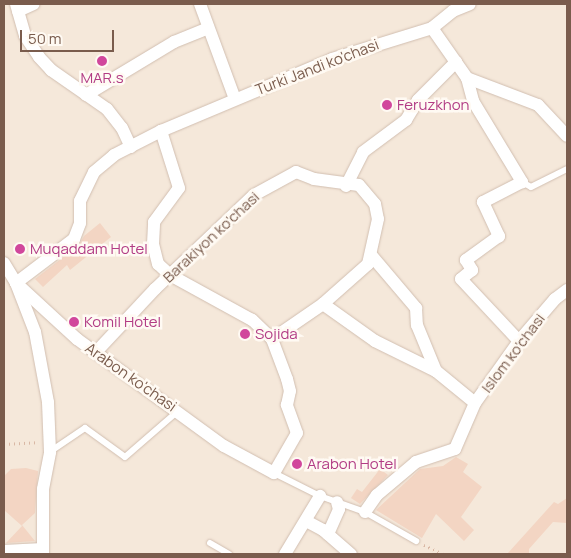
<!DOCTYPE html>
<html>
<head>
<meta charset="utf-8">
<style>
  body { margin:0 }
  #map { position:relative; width:571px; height:558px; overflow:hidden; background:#fdf6ec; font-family:Manrope,sans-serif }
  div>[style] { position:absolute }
  .residential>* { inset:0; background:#f5e8da; transform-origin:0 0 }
  .building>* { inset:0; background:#f3d5c3 }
  .path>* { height:2.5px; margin-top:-1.25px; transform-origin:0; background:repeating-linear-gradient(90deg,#d9b8a5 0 1px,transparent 0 5px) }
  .roads { filter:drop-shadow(0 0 1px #d1beb0) drop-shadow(0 0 1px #d1beb0) }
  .lane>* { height:6px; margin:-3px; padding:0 3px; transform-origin:3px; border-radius:3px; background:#fff }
  .street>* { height:12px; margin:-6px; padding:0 6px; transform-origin:6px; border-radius:6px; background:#fff }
  .dots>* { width:14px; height:14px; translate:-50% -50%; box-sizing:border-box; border:2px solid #fffaf3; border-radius:50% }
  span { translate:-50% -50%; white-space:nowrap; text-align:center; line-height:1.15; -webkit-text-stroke:5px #fffaf3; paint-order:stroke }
  .street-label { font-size:15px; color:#7a5c4d }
  .hotel-label { font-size:15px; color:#b23c85 }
  .left { translate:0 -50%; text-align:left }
  .frame { position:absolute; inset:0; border:5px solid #7a5c4d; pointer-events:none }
  .scale { position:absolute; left:20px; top:30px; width:94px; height:22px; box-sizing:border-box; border:2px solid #7a5c4d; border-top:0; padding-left:6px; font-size:15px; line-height:18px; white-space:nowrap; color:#7a5c4d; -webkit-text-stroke:4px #fffaf3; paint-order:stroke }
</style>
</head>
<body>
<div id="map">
  <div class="residential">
    <i style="left:4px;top:4px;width:563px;height:550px"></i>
  </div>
  <div class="building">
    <i style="clip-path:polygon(100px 223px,111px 237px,70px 270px,67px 265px,43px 287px,35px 279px,79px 245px,84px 236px)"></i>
    <i style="clip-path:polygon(456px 457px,468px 464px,463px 472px,482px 487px,461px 517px,474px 530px,464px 541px,436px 514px,422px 538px,376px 510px,420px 469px,443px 466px)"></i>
    <i style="clip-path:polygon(26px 468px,38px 471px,35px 513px,22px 525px,35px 541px,6px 543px,22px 526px,4px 510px,4px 476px,11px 469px)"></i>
    <i style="clip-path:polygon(380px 469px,388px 475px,360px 504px,351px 498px,357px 489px,362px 492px)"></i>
    <i style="clip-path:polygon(567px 498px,567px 523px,553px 522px,529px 549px,529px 554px,507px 554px,554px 502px,558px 504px)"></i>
  </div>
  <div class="path">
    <i style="left:4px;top:444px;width:33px;rotate:-3deg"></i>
    <i style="left:424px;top:545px;width:21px;rotate:25deg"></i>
  </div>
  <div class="roads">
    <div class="lane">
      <i style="left:522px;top:182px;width:10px;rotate:29deg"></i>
      <i style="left:531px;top:187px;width:40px;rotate:-26.6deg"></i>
      <i style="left:51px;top:451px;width:41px;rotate:-34.1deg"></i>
      <i style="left:85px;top:428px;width:49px;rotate:35.9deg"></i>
      <i style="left:125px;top:457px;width:69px;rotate:-40.9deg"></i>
      <i style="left:274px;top:473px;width:51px;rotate:26.6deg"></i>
      <i style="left:320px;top:496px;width:48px;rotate:19.6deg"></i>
      <i style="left:365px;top:512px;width:59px;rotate:29.6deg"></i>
      <i style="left:210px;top:543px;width:22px;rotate:30deg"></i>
    </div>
    <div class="street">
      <i style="left:16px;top:4px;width:33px;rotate:74deg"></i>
      <i style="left:25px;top:36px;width:25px;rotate:56deg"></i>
      <i style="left:39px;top:57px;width:18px;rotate:47deg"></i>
      <i style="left:51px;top:70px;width:68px;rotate:34.9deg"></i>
      <i style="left:107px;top:109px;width:24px;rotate:52deg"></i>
      <i style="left:122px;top:128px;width:21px;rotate:65deg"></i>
      <i style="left:200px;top:4px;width:101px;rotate:69.8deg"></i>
      <i style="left:18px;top:11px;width:17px;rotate:-24deg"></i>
      <i style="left:432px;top:28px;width:61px;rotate:55deg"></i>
      <i style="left:467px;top:78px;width:24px;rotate:75deg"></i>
      <i style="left:473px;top:101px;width:95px;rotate:58.8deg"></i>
      <i style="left:522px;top:182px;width:44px;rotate:152.9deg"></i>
      <i style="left:483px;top:202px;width:38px;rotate:65deg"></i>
      <i style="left:499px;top:236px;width:41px;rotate:144deg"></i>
      <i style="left:466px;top:260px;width:12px;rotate:59deg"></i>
      <i style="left:472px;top:270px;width:14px;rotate:141deg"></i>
      <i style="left:461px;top:279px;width:85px;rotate:46.9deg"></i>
      <i style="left:467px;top:78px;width:76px;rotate:20.8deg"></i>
      <i style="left:538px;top:105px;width:42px;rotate:46.9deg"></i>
      <i style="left:86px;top:95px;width:103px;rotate:-31.1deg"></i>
      <i style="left:174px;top:42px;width:37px;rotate:-22deg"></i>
      <i style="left:346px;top:186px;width:38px;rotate:-63deg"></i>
      <i style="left:363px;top:152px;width:54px;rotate:-36.7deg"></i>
      <i style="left:406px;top:120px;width:23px;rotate:-59deg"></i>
      <i style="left:418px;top:100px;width:54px;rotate:-45deg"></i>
      <i style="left:371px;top:255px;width:70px;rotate:49.7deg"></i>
      <i style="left:416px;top:308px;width:17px;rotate:87deg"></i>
      <i style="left:417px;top:325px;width:50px;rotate:67.6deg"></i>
      <i style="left:4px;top:263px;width:23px;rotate:59deg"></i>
      <i style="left:16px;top:283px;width:83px;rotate:42.6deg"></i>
      <i style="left:77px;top:339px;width:182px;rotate:36.1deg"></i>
      <i style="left:224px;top:446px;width:57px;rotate:28.4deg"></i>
      <i style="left:274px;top:473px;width:46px;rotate:-60.1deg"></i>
      <i style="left:297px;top:433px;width:30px;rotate:-110deg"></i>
      <i style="left:287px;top:405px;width:14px;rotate:-78deg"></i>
      <i style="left:290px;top:391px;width:12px;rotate:-104deg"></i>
      <i style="left:287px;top:379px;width:43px;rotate:-110.6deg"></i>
      <i style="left:272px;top:339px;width:28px;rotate:-136deg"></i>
      <i style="left:252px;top:320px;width:94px;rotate:-151.2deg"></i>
      <i style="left:170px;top:275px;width:16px;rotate:-137deg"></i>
      <i style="left:158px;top:264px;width:21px;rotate:-104deg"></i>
      <i style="left:153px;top:244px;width:22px;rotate:-87deg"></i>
      <i style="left:154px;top:222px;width:42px;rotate:-53.7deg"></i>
      <i style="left:179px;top:188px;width:60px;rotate:-107.5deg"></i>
      <i style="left:323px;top:304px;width:64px;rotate:35.4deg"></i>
      <i style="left:375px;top:341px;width:68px;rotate:26.2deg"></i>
      <i style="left:436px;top:371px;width:50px;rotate:39.4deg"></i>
      <i style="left:97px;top:351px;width:85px;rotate:-46.9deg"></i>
      <i style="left:155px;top:289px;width:137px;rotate:-43.5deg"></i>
      <i style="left:254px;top:195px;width:48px;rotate:-28.7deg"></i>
      <i style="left:296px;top:172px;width:19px;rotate:21deg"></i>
      <i style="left:314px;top:179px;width:45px;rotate:7.6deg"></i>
      <i style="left:359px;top:185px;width:25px;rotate:50deg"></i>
      <i style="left:375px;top:204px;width:15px;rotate:79deg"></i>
      <i style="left:378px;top:219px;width:46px;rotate:102.5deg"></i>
      <i style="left:368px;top:264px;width:60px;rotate:138.4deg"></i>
      <i style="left:323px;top:304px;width:62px;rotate:145.5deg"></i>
      <i style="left:365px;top:512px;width:21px;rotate:-55deg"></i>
      <i style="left:377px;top:495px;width:51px;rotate:-40.2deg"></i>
      <i style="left:416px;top:462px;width:41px;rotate:-18.4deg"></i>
      <i style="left:455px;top:449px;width:50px;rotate:-66.5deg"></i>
      <i style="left:475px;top:403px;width:76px;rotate:-54.6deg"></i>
      <i style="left:519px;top:341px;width:55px;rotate:-49.4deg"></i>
      <i style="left:555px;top:299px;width:15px;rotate:-37deg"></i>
      <i style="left:308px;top:522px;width:17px;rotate:28deg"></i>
      <i style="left:323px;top:530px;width:37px;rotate:41deg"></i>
      <i style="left:328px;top:534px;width:27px;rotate:-66deg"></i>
      <i style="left:339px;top:509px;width:7px;rotate:-106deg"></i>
      <i style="left:4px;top:551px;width:39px;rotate:-3deg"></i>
      <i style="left:43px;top:554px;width:65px;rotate:-90deg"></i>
      <i style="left:43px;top:489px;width:38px;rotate:-79deg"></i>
      <i style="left:50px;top:452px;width:50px;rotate:-92.3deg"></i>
      <i style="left:48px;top:402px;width:71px;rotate:-100.5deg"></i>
      <i style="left:35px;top:332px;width:53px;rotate:-111.2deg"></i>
      <i style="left:16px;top:283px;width:73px;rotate:-37.2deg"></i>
      <i style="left:74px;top:239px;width:17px;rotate:-69deg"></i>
      <i style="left:80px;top:223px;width:22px;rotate:-90deg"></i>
      <i style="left:80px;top:201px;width:32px;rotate:-64deg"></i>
      <i style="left:94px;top:172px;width:26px;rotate:-40deg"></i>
      <i style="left:114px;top:155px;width:53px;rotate:-27.1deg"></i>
      <i style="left:161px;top:131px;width:186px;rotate:-22.8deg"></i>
      <i style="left:332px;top:59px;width:105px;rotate:-17.2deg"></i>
      <i style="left:432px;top:28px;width:27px;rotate:-39deg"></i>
      <i style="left:453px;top:11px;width:18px;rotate:-22deg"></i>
      <i style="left:285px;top:554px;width:68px;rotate:-58.9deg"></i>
    </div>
  </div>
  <div class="dots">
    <i style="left:102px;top:61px;background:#d1479c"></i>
    <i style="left:387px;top:105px;background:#d1479c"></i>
    <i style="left:20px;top:249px;background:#d1479c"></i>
    <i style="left:74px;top:322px;background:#d1479c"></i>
    <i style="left:245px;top:334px;background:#d1479c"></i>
    <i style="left:297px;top:464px;background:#d1479c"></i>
  </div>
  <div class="street-label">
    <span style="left:317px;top:67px;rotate:-21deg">Turki Jandi ko'chasi</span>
    <span style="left:211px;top:237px;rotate:-43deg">Barakiyon ko'chasi</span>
    <span style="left:513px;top:353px;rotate:-53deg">Islom ko'chasi</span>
    <span style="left:131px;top:377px;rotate:35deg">Arabon ko'chasi</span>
  </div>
  <div class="hotel-label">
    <span style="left:102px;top:78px">MAR.s</span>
    <span class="left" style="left:397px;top:105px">Feruzkhon</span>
    <span class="left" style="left:30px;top:249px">Muqaddam Hotel</span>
    <span class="left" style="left:84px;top:322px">Komil Hotel</span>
    <span class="left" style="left:255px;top:334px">Sojida</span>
    <span class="left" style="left:307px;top:464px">Arabon Hotel</span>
  </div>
  <div class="frame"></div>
  <div class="scale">50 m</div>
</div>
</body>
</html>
